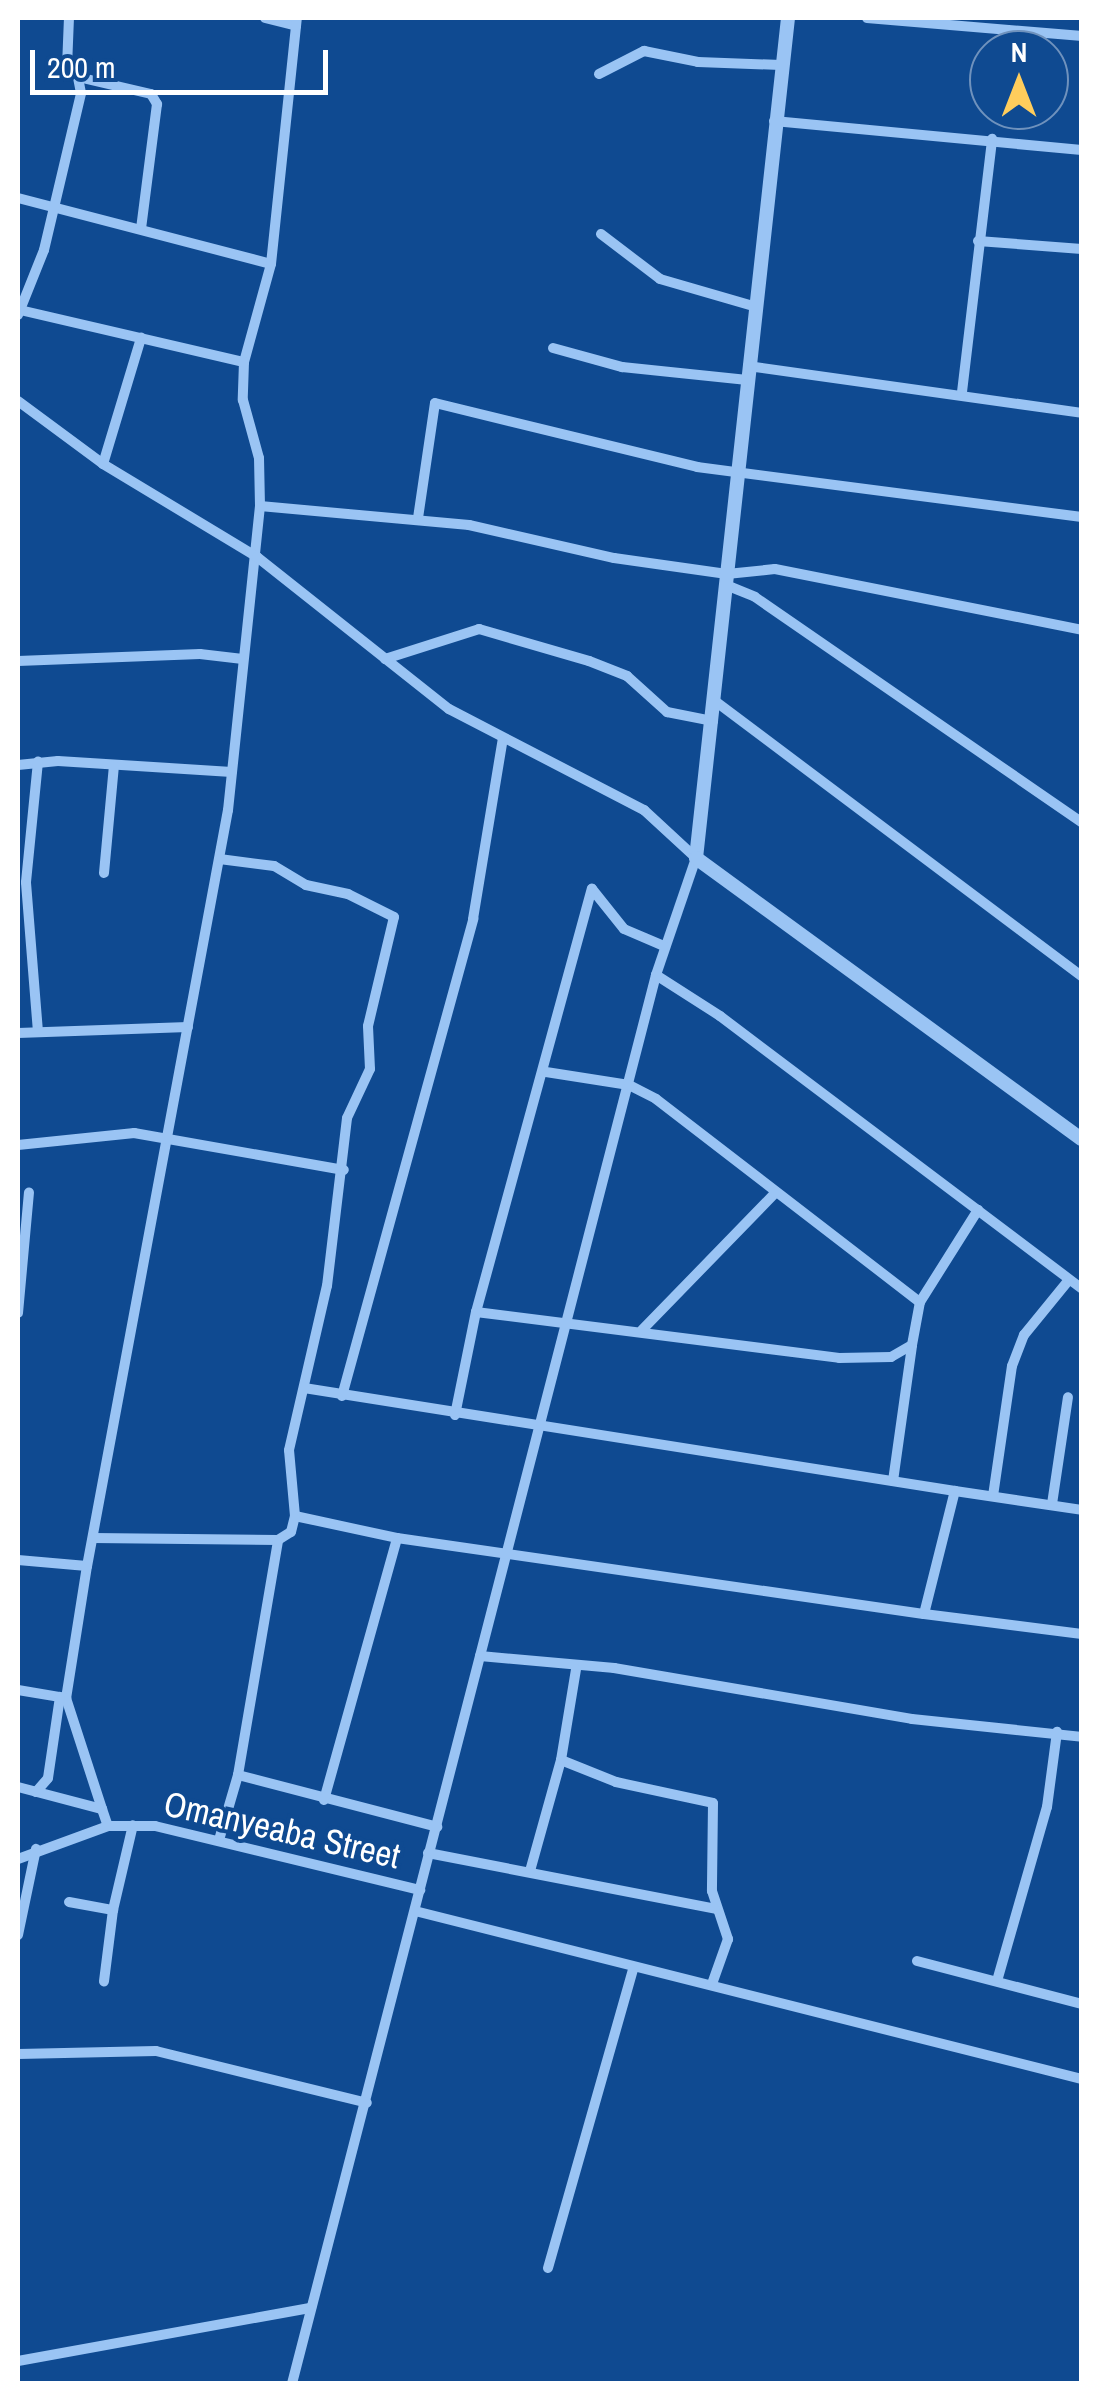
<!DOCTYPE html>
<html>
<head>
<meta charset="utf-8">
<style>
  body { margin:0 }
  #map { position:relative; width:1099px; height:2401px; overflow:hidden; background:#0f4a91; font-family:"Archivo Narrow",sans-serif }
  div>[style] { position:absolute }
  .minor>* { height:10px; margin:-5px; padding:0 5px; transform-origin:5px; border-radius:5px; background:#9ac4f4 }
  .tertiary>* { height:14px; margin:-7px; padding:0 7px; transform-origin:7px; border-radius:7px; background:#9ac4f4 }
  span { translate:-50% -50%; white-space:nowrap; text-align:center; line-height:1.15; -webkit-text-stroke:8px #0f4a91; paint-order:stroke }
  .street-label { font-size:35px; color:#fff }
  .frame { position:absolute; inset:0; border:20px solid #fff; pointer-events:none }
  .north { position:absolute; left:969px; top:30px; width:100px; height:100px; box-sizing:border-box; background:#0f4a91; border:2px solid #6f92bd; border-radius:50%; rotate:0deg; font-size:28px; font-weight:700; line-height:40px; text-align:center; color:#fff }
  .north::after { content:''; display:block; margin:auto; width:35px; height:45px; background:#ffcd5c; clip-path:polygon(50% 0,100% 100%,50% 72%,0 100%) }
  .scale { position:absolute; left:30px; top:50px; width:298px; height:45px; box-sizing:border-box; border:5px solid #fff; border-top:0; padding-left:12px; font-size:30px; line-height:35px; white-space:nowrap; color:#fff; -webkit-text-stroke:8px #0f4a91; paint-order:stroke }
</style>
</head>
<body>
<div id="map">
  <div class="minor">
    <i style="left:265px;top:18px;width:32px;rotate:14deg"></i>
    <i style="left:867px;top:18px;width:216px;rotate:4.8deg"></i>
    <i style="left:599px;top:74px;width:51px;rotate:-27.1deg"></i>
    <i style="left:644px;top:51px;width:55px;rotate:11.5deg"></i>
    <i style="left:698px;top:62px;width:83px;rotate:2.1deg"></i>
    <i style="left:78px;top:77px;width:75px;rotate:13.1deg"></i>
    <i style="left:151px;top:94px;width:12px;rotate:59deg"></i>
    <i style="left:157px;top:104px;width:126px;rotate:97.3deg"></i>
    <i style="left:774px;top:121px;width:309px;rotate:5.4deg"></i>
    <i style="left:18px;top:198px;width:261px;rotate:14.6deg"></i>
    <i style="left:271px;top:264px;width:102px;rotate:105.4deg"></i>
    <i style="left:244px;top:362px;width:38px;rotate:92deg"></i>
    <i style="left:243px;top:400px;width:60px;rotate:74.6deg"></i>
    <i style="left:259px;top:458px;width:48px;rotate:88.8deg"></i>
    <i style="left:260px;top:506px;width:306px;rotate:96deg"></i>
    <i style="left:228px;top:810px;width:769px;rotate:100.56deg"></i>
    <i style="left:601px;top:234px;width:74px;rotate:37.3deg"></i>
    <i style="left:660px;top:279px;width:97px;rotate:16.2deg"></i>
    <i style="left:978px;top:241px;width:104px;rotate:4.4deg"></i>
    <i style="left:271px;top:264px;width:247px;rotate:-84deg"></i>
    <i style="left:20px;top:310px;width:230px;rotate:13.1deg"></i>
    <i style="left:18px;top:315px;width:70px;rotate:-68.2deg"></i>
    <i style="left:44px;top:250px;width:161px;rotate:-76.7deg"></i>
    <i style="left:81px;top:93px;width:16px;rotate:-101deg"></i>
    <i style="left:78px;top:77px;width:15px;rotate:-138deg"></i>
    <i style="left:67px;top:67px;width:49px;rotate:-87.7deg"></i>
    <i style="left:553px;top:348px;width:72px;rotate:15.4deg"></i>
    <i style="left:622px;top:367px;width:126px;rotate:5.9deg"></i>
    <i style="left:748px;top:366px;width:337px;rotate:8deg"></i>
    <i style="left:962px;top:392px;width:255px;rotate:-83.2deg"></i>
    <i style="left:18px;top:401px;width:106px;rotate:36.5deg"></i>
    <i style="left:103px;top:464px;width:180px;rotate:31.1deg"></i>
    <i style="left:257px;top:557px;width:245px;rotate:38.4deg"></i>
    <i style="left:449px;top:709px;width:220px;rotate:27.4deg"></i>
    <i style="left:644px;top:810px;width:71px;rotate:42.7deg"></i>
    <i style="left:696px;top:858px;width:124px;rotate:108.9deg"></i>
    <i style="left:656px;top:975px;width:1455px;rotate:104.49deg"></i>
    <i style="left:103px;top:464px;width:132px;rotate:-73.2deg"></i>
    <i style="left:260px;top:506px;width:210px;rotate:5.2deg"></i>
    <i style="left:469px;top:525px;width:149px;rotate:12.8deg"></i>
    <i style="left:614px;top:558px;width:114px;rotate:8.1deg"></i>
    <i style="left:727px;top:574px;width:48px;rotate:-5.9deg"></i>
    <i style="left:775px;top:569px;width:313px;rotate:11.2deg"></i>
    <i style="left:418px;top:518px;width:116px;rotate:-81.6deg"></i>
    <i style="left:435px;top:403px;width:270px;rotate:13.7deg"></i>
    <i style="left:697px;top:467px;width:388px;rotate:7.4deg"></i>
    <i style="left:726px;top:585px;width:31px;rotate:22deg"></i>
    <i style="left:755px;top:597px;width:397px;rotate:34.6deg"></i>
    <i style="left:385px;top:659px;width:99px;rotate:-17.7deg"></i>
    <i style="left:479px;top:629px;width:115px;rotate:16.2deg"></i>
    <i style="left:589px;top:661px;width:41px;rotate:21.5deg"></i>
    <i style="left:627px;top:676px;width:54px;rotate:42deg"></i>
    <i style="left:667px;top:712px;width:47px;rotate:11.1deg"></i>
    <i style="left:18px;top:661px;width:182px;rotate:-2.2deg"></i>
    <i style="left:200px;top:654px;width:43px;rotate:6.6deg"></i>
    <i style="left:715px;top:701px;width:459px;rotate:36.9deg"></i>
    <i style="left:18px;top:765px;width:40px;rotate:-5.7deg"></i>
    <i style="left:58px;top:761px;width:174px;rotate:3.6deg"></i>
    <i style="left:104px;top:873px;width:108px;rotate:-84.7deg"></i>
    <i style="left:592px;top:889px;width:51px;rotate:51.3deg"></i>
    <i style="left:624px;top:929px;width:43px;rotate:23deg"></i>
    <i style="left:656px;top:975px;width:76px;rotate:32.6deg"></i>
    <i style="left:720px;top:1016px;width:453px;rotate:37deg"></i>
    <i style="left:38px;top:1032px;width:150px;rotate:-94.6deg"></i>
    <i style="left:26px;top:882px;width:121px;rotate:-84.3deg"></i>
    <i style="left:18px;top:1033px;width:170px;rotate:-2deg"></i>
    <i style="left:546px;top:1072px;width:84px;rotate:8.9deg"></i>
    <i style="left:629px;top:1085px;width:30px;rotate:27deg"></i>
    <i style="left:656px;top:1099px;width:333px;rotate:37.6deg"></i>
    <i style="left:18px;top:1145px;width:117px;rotate:-5.9deg"></i>
    <i style="left:134px;top:1133px;width:213px;rotate:10deg"></i>
    <i style="left:476px;top:1312px;width:366px;rotate:7.2deg"></i>
    <i style="left:839px;top:1358px;width:52px;rotate:-1.1deg"></i>
    <i style="left:891px;top:1357px;width:24px;rotate:-30deg"></i>
    <i style="left:912px;top:1345px;width:44px;rotate:-79.5deg"></i>
    <i style="left:920px;top:1302px;width:109px;rotate:-57.8deg"></i>
    <i style="left:18px;top:1313px;width:121px;rotate:-84.8deg"></i>
    <i style="left:642px;top:1330px;width:192px;rotate:-45.8deg"></i>
    <i style="left:342px;top:1396px;width:495px;rotate:-74.6deg"></i>
    <i style="left:473px;top:919px;width:183px;rotate:-80.6deg"></i>
    <i style="left:455px;top:1415px;width:105px;rotate:-78.5deg"></i>
    <i style="left:476px;top:1312px;width:439px;rotate:-74.7deg"></i>
    <i style="left:893px;top:1481px;width:137px;rotate:-82deg"></i>
    <i style="left:955px;top:1491px;width:128px;rotate:8.5deg"></i>
    <i style="left:993px;top:1496px;width:131px;rotate:-81.7deg"></i>
    <i style="left:1012px;top:1366px;width:33px;rotate:-69deg"></i>
    <i style="left:1024px;top:1335px;width:70px;rotate:-50.8deg"></i>
    <i style="left:1052px;top:1504px;width:108px;rotate:-81.5deg"></i>
    <i style="left:295px;top:1516px;width:104px;rotate:12.2deg"></i>
    <i style="left:397px;top:1538px;width:532px;rotate:8.21deg"></i>
    <i style="left:924px;top:1614px;width:127px;rotate:-75.9deg"></i>
    <i style="left:955px;top:1491px;width:659px;rotate:-171.01deg"></i>
    <i style="left:93px;top:1538px;width:185px;rotate:0.6deg"></i>
    <i style="left:18px;top:1560px;width:69px;rotate:5deg"></i>
    <i style="left:87px;top:1566px;width:134px;rotate:99deg"></i>
    <i style="left:924px;top:1614px;width:159px;rotate:7.2deg"></i>
    <i style="left:480px;top:1656px;width:135px;rotate:5.1deg"></i>
    <i style="left:614px;top:1668px;width:302px;rotate:9.7deg"></i>
    <i style="left:912px;top:1719px;width:171px;rotate:6deg"></i>
    <i style="left:18px;top:1690px;width:49px;rotate:9.5deg"></i>
    <i style="left:66px;top:1698px;width:117px;rotate:72deg"></i>
    <i style="left:561px;top:1760px;width:59px;rotate:21.8deg"></i>
    <i style="left:616px;top:1782px;width:99px;rotate:12.2deg"></i>
    <i style="left:713px;top:1803px;width:88px;rotate:90.7deg"></i>
    <i style="left:712px;top:1891px;width:51px;rotate:71.6deg"></i>
    <i style="left:728px;top:1939px;width:48px;rotate:109.6deg"></i>
    <i style="left:238px;top:1775px;width:206px;rotate:14.6deg"></i>
    <i style="left:18px;top:1787px;width:87px;rotate:14.7deg"></i>
    <i style="left:102px;top:1809px;width:18px;rotate:71deg"></i>
    <i style="left:36px;top:1792px;width:18px;rotate:-49deg"></i>
    <i style="left:48px;top:1778px;width:82px;rotate:-81.6deg"></i>
    <i style="left:324px;top:1800px;width:272px;rotate:-74.4deg"></i>
    <i style="left:219px;top:1840px;width:68px;rotate:-73.7deg"></i>
    <i style="left:238px;top:1775px;width:238px;rotate:-80.3deg"></i>
    <i style="left:278px;top:1540px;width:15px;rotate:-32deg"></i>
    <i style="left:291px;top:1532px;width:16px;rotate:-76deg"></i>
    <i style="left:295px;top:1516px;width:66px;rotate:-95.2deg"></i>
    <i style="left:289px;top:1450px;width:168px;rotate:-77deg"></i>
    <i style="left:327px;top:1286px;width:169px;rotate:-83.2deg"></i>
    <i style="left:347px;top:1118px;width:54px;rotate:-64.9deg"></i>
    <i style="left:370px;top:1069px;width:43px;rotate:-92.7deg"></i>
    <i style="left:368px;top:1026px;width:112px;rotate:-76.6deg"></i>
    <i style="left:394px;top:917px;width:51px;rotate:-153.4deg"></i>
    <i style="left:348px;top:894px;width:43px;rotate:-167.9deg"></i>
    <i style="left:306px;top:885px;width:37px;rotate:-149deg"></i>
    <i style="left:274px;top:866px;width:55px;rotate:-172.7deg"></i>
    <i style="left:428px;top:1853px;width:292px;rotate:11deg"></i>
    <i style="left:18px;top:1859px;width:96px;rotate:-20.1deg"></i>
    <i style="left:108px;top:1826px;width:47px"></i>
    <i style="left:155px;top:1826px;width:273px;rotate:13.6deg"></i>
    <i style="left:530px;top:1871px;width:115px;rotate:-74.4deg"></i>
    <i style="left:561px;top:1760px;width:92px;rotate:-80.6deg"></i>
    <i style="left:69px;top:1902px;width:45px;rotate:10.3deg"></i>
    <i style="left:113px;top:1910px;width:72px;rotate:97.2deg"></i>
    <i style="left:113px;top:1910px;width:87px;rotate:-76.8deg"></i>
    <i style="left:415px;top:1911px;width:688px;rotate:14.14deg"></i>
    <i style="left:18px;top:1935px;width:88px;rotate:-78.2deg"></i>
    <i style="left:917px;top:1961px;width:171px;rotate:14.6deg"></i>
    <i style="left:997px;top:1981px;width:181px;rotate:-74deg"></i>
    <i style="left:1047px;top:1807px;width:76px;rotate:-82.4deg"></i>
    <i style="left:18px;top:2054px;width:138px;rotate:-1.2deg"></i>
    <i style="left:156px;top:2051px;width:217px;rotate:13.8deg"></i>
    <i style="left:548px;top:2268px;width:313px;rotate:-74.1deg"></i>
    <i style="left:18px;top:2361px;width:298px;rotate:-10.3deg"></i>
  </div>
  <div class="tertiary">
    <i style="left:788px;top:18px;width:845px;rotate:96.25deg"></i>
    <i style="left:696px;top:858px;width:477px;rotate:36.1deg"></i>
  </div>
  <div class="street-label">
    <span style="left:282px;top:1830px;rotate:13deg">Omanyeaba Street</span>
  </div>
  <div class="frame"></div>
  <div class="north">N</div>
  <div class="scale">200 m</div>
</div>
</body>
</html>
